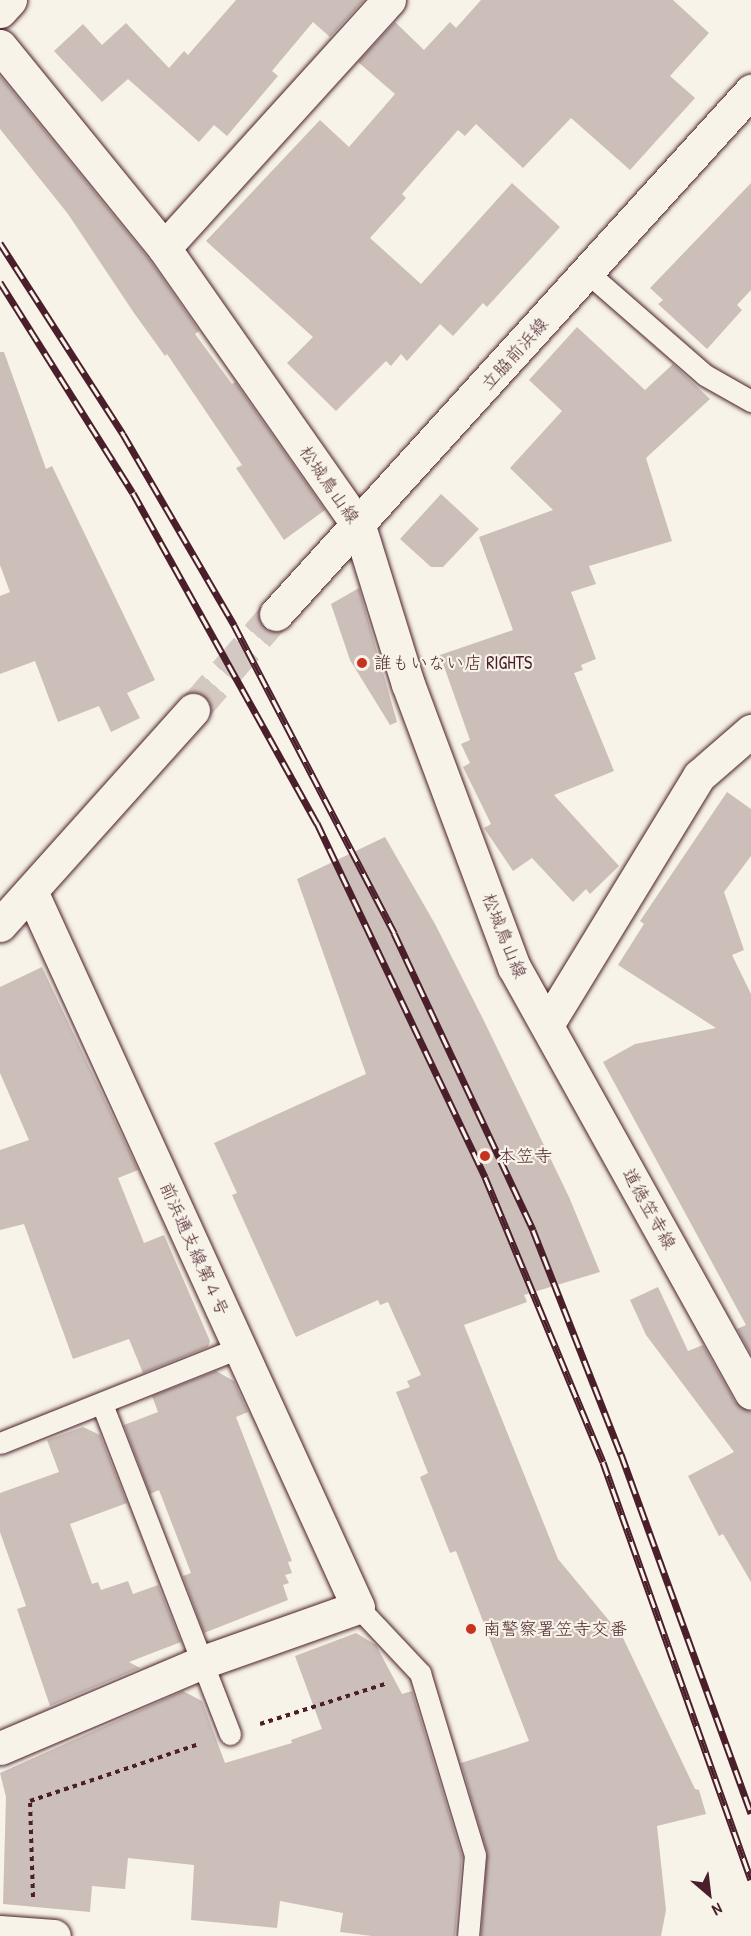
<!DOCTYPE html>
<html>
<head>
<meta charset="utf-8">
<style>
  body { margin:0 }
  #map { position:relative; width:751px; height:1936px; overflow:hidden; background:#f7f3e8; font-family:"Patrick Hand","Klee One",sans-serif }
  div>[style] { position:absolute }
  .building>* { inset:0; background:#ccbfb9 }
  .tertiary-tunnel>* { height:33px; margin-top:-16.5px; transform-origin:0; background:repeating-linear-gradient(90deg,#d4c9c2 0 33px,transparent 0 49px) }
  .path>* { height:4px; margin-top:-2px; transform-origin:0; background:repeating-linear-gradient(90deg,#4a1f2b 0 4.5px,transparent 0 9px) }
  .roads { filter:drop-shadow(0 0 2px #4a1f2b) drop-shadow(0 0 2px #4a1f2b) }
  .service>* { height:21px; margin:-10.5px; padding:0 10.5px; transform-origin:10.5px; border-radius:10.5px; background:#f7f3e8 }
  .minor>* { height:33px; margin:-16.5px; padding:0 16.5px; transform-origin:16.5px; border-radius:16.5px; background:#f7f3e8 }
  .tertiary>* { height:33px; margin:-16.5px; padding:0 16.5px; transform-origin:16.5px; border-radius:16.5px; background:#f7f3e8 }
  .secondary>* { height:33px; margin:-16.5px; padding:0 16.5px; transform-origin:16.5px; border-radius:16.5px; background:#f7f3e8 }
  .rail>* { height:7px; margin-top:-3.5px; transform-origin:0; background:repeating-linear-gradient(90deg,#f7f3e8 0 14px,#4a1f2b 0 28px); box-sizing:border-box; border-block:2px solid #4a1f2b }
  .dots>* { width:16px; height:16px; translate:-50% -50%; box-sizing:border-box; border:3px solid #f7f3e8; border-radius:50% }
  span { translate:-50% -50%; white-space:nowrap; text-align:center; line-height:1.15; -webkit-text-stroke:4.5px #f7f3e8; paint-order:stroke }
  .street-label { font-size:18px; color:#4a1f2b }
  .poi-label { font-size:18px; color:#4a1f2b }
  .left { translate:0 -50%; text-align:left }
  .north { position:absolute; left:679px; top:1864px; width:60px; height:60px; -webkit-text-stroke:4px #f7f3e8; paint-order:stroke; rotate:152deg; font-size:16px; font-weight:700; line-height:24px; text-align:center; color:#4a1f2b }
  .north::after { content:''; display:block; margin:auto; width:21px; height:27px; background:#4a1f2b; clip-path:polygon(50% 0,100% 100%,50% 72%,0 100%) }
</style>
</head>
<body>
<div id="map">
  <div class="building">
    <i style="clip-path:polygon(236px 0,364px 0,330px 37px,313px 22px,272px 71px,278px 76px,227px 136px,214px 125px,199px 142px,128px 79px,102px 102px,54px 51px,83px 24px,102px 45px,126px 23px,169px 68px,184px 51px,188px 55px)"></i>
    <i style="clip-path:polygon(481px 0,673px 0,709px 33px,670px 76px,695px 98px,630px 170px,571px 118px,523px 168px,476px 124px,465px 136px,458px 130px,402px 194px,406px 198px,370px 238px,421px 284px,512px 183px,560px 227px,487px 307px,483px 303px,453px 336px,440px 324px,407px 361px,401px 354px,391px 366px,386px 361px,336px 411px,287px 363px,313px 337px,206px 241px,320px 120px,349px 147px,395px 94px,358px 62px,395px 22px,424px 50px,450px 22px,456px 28px)"></i>
    <i style="clip-path:polygon(0 76px,149px 259px,199px 331px,195px 334px,232px 384px,235px 382px,325px 510px,284px 540px,236px 468px,242px 465px,167px 354px,165px 356px,134px 313px,68px 214px,0 129px)"></i>
    <i style="clip-path:polygon(751px 183px,751px 290px,737px 305px,742px 310px,707px 349px,658px 304px,663px 300px,650px 288px)"></i>
    <i style="clip-path:polygon(577px 327px,645px 390px,673px 364px,710px 399px,646px 458px,672px 541px,589px 566px,596px 584px,571px 592px,596px 659px,581px 665px,583px 670px,574px 673px,614px 771px,554px 795px,619px 866px,590px 894px,586px 889px,573px 902px,532px 858px,513px 871px,484px 828px,491px 824px,463px 767px,470px 763px,461px 744px,470px 740px,440px 655px,513px 630px,479px 537px,553px 510px,510px 468px,562px 411px,529px 380px)"></i>
    <i style="clip-path:polygon(0 352px,4px 352px,46px 469px,52px 466px,155px 680px,127px 693px,140px 718px,111px 732px,99px 706px,58px 722px,35px 661px,0 674px,0 596px,10px 592px,0 565px)"></i>
    <i style="clip-path:polygon(441px 494px,479px 529px,443px 567px,431px 567px,400px 539px)"></i>
    <i style="clip-path:polygon(359px 588px,397px 722px,390px 725px,350px 660px,331px 604px)"></i>
    <i style="clip-path:polygon(727px 792px,751px 809px,751px 856px,724px 892px,744px 950px,732px 955px,751px 994px,751px 1354px,737px 1329px,746px 1325px,603px 1062px,635px 1044px,716px 1028px,618px 965px,644px 924px,640px 921px)"></i>
    <i style="clip-path:polygon(385px 837px,435px 924px,484px 1021px,569px 1197px,600px 1272px,524px 1295px,527px 1302px,464px 1325px,558px 1559px,611px 1623px,615px 1621px,695px 1789px,699px 1790px,706px 1814px,657px 1826px,666px 1910px,661px 1936px,481px 1936px,487px 1852px,461px 1763px,529px 1741px,456px 1551px,450px 1553px,420px 1477px,428px 1473px,396px 1392px,410px 1387px,407px 1381px,421px 1375px,388px 1302px,380px 1305px,378px 1300px,296px 1337px,232px 1195px,237px 1193px,214px 1143px,366px 1074px,297px 879px)"></i>
    <i style="clip-path:polygon(42px 967px,138px 1170px,118px 1178px,144px 1243px,164px 1235px,210px 1341px,208px 1347px,143px 1373px,129px 1339px,73px 1359px,24px 1224px,0 1230px,0 1150px,29px 1140px,0 1073px,0 987px)"></i>
    <i style="clip-path:polygon(658px 1287px,688px 1351px,703px 1345px,735px 1402px,751px 1412px,751px 1582px,723px 1534px,719px 1536px,688px 1476px,734px 1452px,646px 1335px,630px 1300px)"></i>
    <i style="clip-path:polygon(216px 1371px,234px 1381px,248px 1412px,236px 1417px,292px 1561px,288px 1562px,292px 1573px,285px 1575px,289px 1583px,283px 1585px,288px 1600px,204px 1633px,183px 1576px,191px 1573px,159px 1490px,150px 1494px,124px 1425px,158px 1412px,152px 1396px)"></i>
    <i style="clip-path:polygon(83px 1427px,100px 1435px,127px 1503px,70px 1524px,92px 1584px,98px 1582px,101px 1590px,128px 1581px,133px 1594px,158px 1585px,181px 1642px,129px 1662px,140px 1668px,50px 1706px,17px 1609px,26px 1606px,0 1532px,0 1493px,59px 1472px,47px 1440px)"></i>
    <i style="clip-path:polygon(356px 1633px,376px 1645px,402px 1694px,412px 1691px,462px 1856px,455px 1936px,372px 1936px,340px 1932px,343px 1913px,280px 1901px,277px 1928px,191px 1920px,194px 1865px,128px 1858px,125px 1889px,92px 1886px,90px 1912px,3px 1904px,6px 1797px,0 1773px,183px 1691px,202px 1701px,225px 1763px,292px 1743px,291px 1740px,322px 1729px,295px 1656px)"></i>
  </div>
  <div class="tertiary-tunnel">
    <i style="left:193px;top:710px;width:127px;rotate:-49.2deg"></i>
  </div>
  <div class="path">
    <i style="left:260px;top:1724px;width:134px;rotate:-17.8deg"></i>
    <i style="left:33px;top:1897px;width:96px;rotate:-91.8deg"></i>
    <i style="left:30px;top:1801px;width:178px;rotate:-18.6deg"></i>
  </div>
  <div class="roads">
    <div class="service">
      <i style="left:588px;top:273px;width:155px;rotate:41.1deg"></i>
      <i style="left:705px;top:375px;width:53px;rotate:29.5deg"></i>
      <i style="left:102px;top:1404px;width:354px;rotate:68.8deg"></i>
      <i style="left:0;top:1443px;width:257px;rotate:-21.7deg"></i>
      <i style="left:358px;top:1607px;width:91px;rotate:46.8deg"></i>
      <i style="left:420px;top:1673px;width:190px;rotate:73.2deg"></i>
      <i style="left:475px;top:1855px;width:81px;rotate:94.9deg"></i>
    </div>
    <div class="minor">
      <i style="left:0;top:11px;width:15px;rotate:-48deg"></i>
      <i style="left:0;top:46px;width:260px;rotate:50.9deg"></i>
      <i style="left:164px;top:248px;width:340px;rotate:55deg"></i>
      <i style="left:359px;top:526px;width:165px;rotate:72.8deg"></i>
      <i style="left:408px;top:684px;width:302px;rotate:69.5deg"></i>
      <i style="left:514px;top:967px;width:487px;rotate:60.9deg"></i>
      <i style="left:164px;top:248px;width:335px;rotate:-47.8deg"></i>
      <i style="left:547px;top:1025px;width:292px;rotate:-58.6deg"></i>
      <i style="left:699px;top:776px;width:69px;rotate:-40.9deg"></i>
      <i style="left:0;top:1748px;width:220px;rotate:-23deg"></i>
      <i style="left:203px;top:1662px;width:164px;rotate:-19.5deg"></i>
      <i style="left:358px;top:1607px;width:787px;rotate:-114.55deg"></i>
    </div>
    <div class="tertiary">
      <i style="left:276px;top:614px;width:707px;rotate:-47.75deg"></i>
      <i style="left:0;top:925px;width:289px;rotate:-48.1deg"></i>
    </div>
    <div class="secondary">
      <i style="left:0;top:1932px;width:54px;rotate:4.2deg"></i>
    </div>
  </div>
  <div class="rail">
    <i style="left:0;top:243px;width:227px;rotate:57.2deg"></i>
    <i style="left:123px;top:434px;width:221px;rotate:59.8deg"></i>
    <i style="left:234px;top:625px;width:347px;rotate:62.5deg"></i>
    <i style="left:394px;top:933px;width:328px;rotate:64.9deg"></i>
    <i style="left:533px;top:1230px;width:241px;rotate:68.6deg"></i>
    <i style="left:621px;top:1454px;width:382px;rotate:70.1deg"></i>
    <i style="left:0;top:282px;width:249px;rotate:57.8deg"></i>
    <i style="left:133px;top:493px;width:378px;rotate:60.9deg"></i>
    <i style="left:317px;top:823px;width:392px;rotate:64.6deg"></i>
    <i style="left:485px;top:1177px;width:308px;rotate:67.5deg"></i>
    <i style="left:603px;top:1462px;width:443px;rotate:70.5deg"></i>
  </div>
  <div class="dots">
    <i style="left:362px;top:663px;background:#c8321e"></i>
    <i style="left:485px;top:1156px;background:#c8321e"></i>
    <i style="left:471px;top:1629px;background:#c8321e"></i>
  </div>
  <div class="street-label">
    <span style="left:515px;top:354px;rotate:-48deg">立脇前浜線</span>
    <span style="left:329px;top:485px;rotate:55deg">松城鳥山線</span>
    <span style="left:504px;top:936px;rotate:68deg">松城鳥山線</span>
    <span style="left:649px;top:1209px;rotate:61deg">道徳笠寺線</span>
    <span style="left:194px;top:1249px;rotate:66deg">前浜通支線第４号</span>
  </div>
  <div class="poi-label">
    <span class="left" style="left:374px;top:663px">誰もいない店 RIGHTS</span>
    <span class="left" style="left:498px;top:1156px">本笠寺</span>
    <span class="left" style="left:483px;top:1629px">南警察署笠寺交番</span>
  </div>
  <div class="north">N</div>
</div>
</body>
</html>
